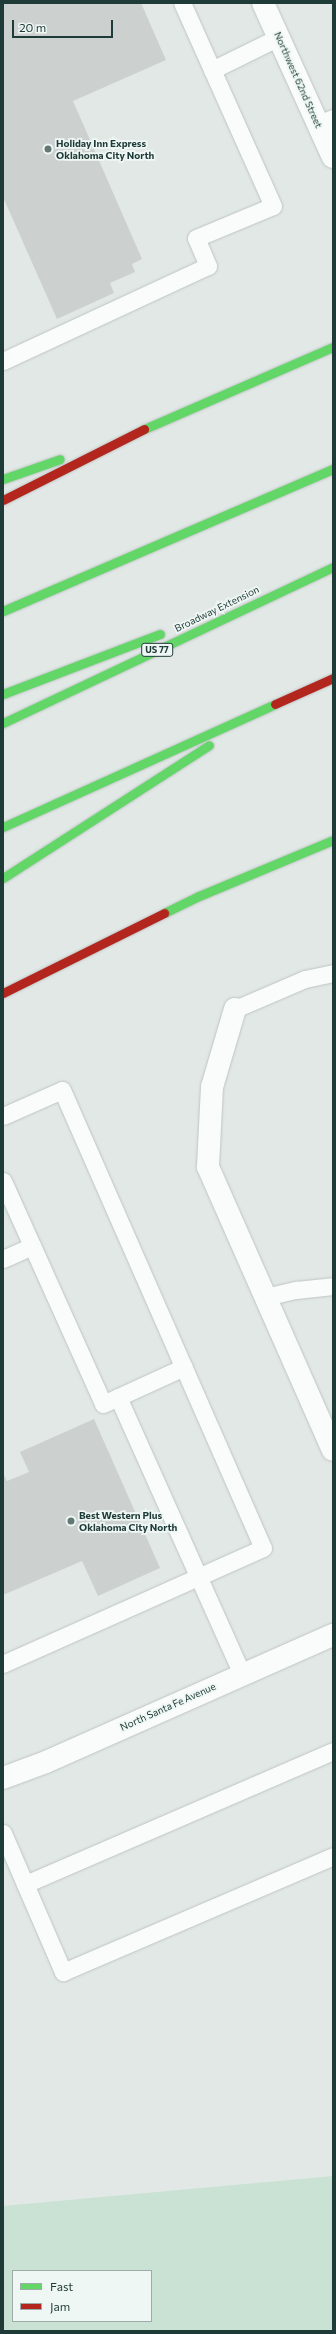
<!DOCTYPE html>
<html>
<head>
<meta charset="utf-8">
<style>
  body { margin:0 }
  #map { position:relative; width:336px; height:2334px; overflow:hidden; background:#e1e8e6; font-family:Commissioner,sans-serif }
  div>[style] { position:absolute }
  .green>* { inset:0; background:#c9e2d4 }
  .building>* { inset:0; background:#ccd1d0 }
  .roads { filter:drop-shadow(0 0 1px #bec5c3) drop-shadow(0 0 1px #bec5c3) }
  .lane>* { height:17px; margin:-8.5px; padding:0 8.5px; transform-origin:8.5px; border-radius:8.5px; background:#fafcfb }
  .street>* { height:22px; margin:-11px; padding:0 11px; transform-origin:11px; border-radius:11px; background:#fafcfb }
  .fast>* { height:9px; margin:-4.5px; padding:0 4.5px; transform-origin:4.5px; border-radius:4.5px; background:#63d668 }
  .jam>* { height:9px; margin:-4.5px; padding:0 4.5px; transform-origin:4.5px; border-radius:4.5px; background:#b3261e }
  .dots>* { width:11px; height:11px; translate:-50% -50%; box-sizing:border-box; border:2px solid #eff7f4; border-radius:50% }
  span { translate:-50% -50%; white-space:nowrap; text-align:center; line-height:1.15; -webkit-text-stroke:3.5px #eff7f4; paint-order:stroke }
  .shield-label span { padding:1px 3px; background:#eff7f4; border:1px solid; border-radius:3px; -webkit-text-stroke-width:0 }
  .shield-label { font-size:9px; color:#1f3b37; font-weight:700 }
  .street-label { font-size:10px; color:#1f3b37 }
  .poi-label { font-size:10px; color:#1f3b37; font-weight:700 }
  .left { translate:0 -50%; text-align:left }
  .frame { position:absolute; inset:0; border:4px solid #1f3b37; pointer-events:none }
  .legend { position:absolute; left:12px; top:2270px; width:140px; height:52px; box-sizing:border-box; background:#eff7f4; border:1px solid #9caca8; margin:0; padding:5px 7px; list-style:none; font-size:12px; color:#1f3b37 }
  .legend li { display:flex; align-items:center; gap:8px; height:20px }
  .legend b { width:20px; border:1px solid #9caca8 }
  .scale { position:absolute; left:12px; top:20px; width:101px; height:18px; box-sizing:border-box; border:2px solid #1f3b37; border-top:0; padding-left:5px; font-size:12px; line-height:14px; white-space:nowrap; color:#1f3b37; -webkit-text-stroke:3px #eff7f4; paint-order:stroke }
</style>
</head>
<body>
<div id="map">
  <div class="green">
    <i style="clip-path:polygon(evenodd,333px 2176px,333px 2331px,3px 2331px,3px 2206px,333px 2176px,13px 2271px,151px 2271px,151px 2321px,13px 2321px,13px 2271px)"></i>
  </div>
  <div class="building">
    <i style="clip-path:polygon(3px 3px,141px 3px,166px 60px,73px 101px,142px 259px,132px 264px,135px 272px,110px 283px,114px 293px,57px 319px,3px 197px)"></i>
    <i style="clip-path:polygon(94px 1419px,160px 1568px,98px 1596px,82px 1561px,3px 1595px,3px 1473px,7px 1481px,29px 1472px,20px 1452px)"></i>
  </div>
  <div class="roads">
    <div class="lane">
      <i style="left:212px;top:70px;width:75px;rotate:-26.2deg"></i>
      <i style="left:318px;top:124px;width:16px;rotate:-22deg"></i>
      <i style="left:3px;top:361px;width:226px;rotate:-24.9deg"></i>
      <i style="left:208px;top:266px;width:30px;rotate:-113deg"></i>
      <i style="left:196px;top:238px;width:83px;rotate:-22.6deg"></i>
      <i style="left:273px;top:206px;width:222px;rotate:-114.1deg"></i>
      <i style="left:235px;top:1009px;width:76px;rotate:-23.2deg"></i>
      <i style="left:305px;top:979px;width:29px;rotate:-12deg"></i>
      <i style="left:3px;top:1116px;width:64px;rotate:-23.8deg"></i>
      <i style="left:62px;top:1090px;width:500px;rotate:66.31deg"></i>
      <i style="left:263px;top:1548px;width:285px;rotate:156deg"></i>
      <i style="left:3px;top:1181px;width:244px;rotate:65.8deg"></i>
      <i style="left:103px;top:1404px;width:89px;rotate:-24.6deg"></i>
      <i style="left:3px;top:1259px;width:32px;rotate:-24deg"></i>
      <i style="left:265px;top:1297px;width:32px;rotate:-13deg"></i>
      <i style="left:296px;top:1290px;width:37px;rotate:-6deg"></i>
      <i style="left:118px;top:1397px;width:303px;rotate:65.9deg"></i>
      <i style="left:333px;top:1751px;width:335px;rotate:156.6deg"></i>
      <i style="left:25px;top:1884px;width:96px;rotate:66.6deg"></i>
      <i style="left:63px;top:1972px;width:294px;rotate:-23.2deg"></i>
      <i style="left:3px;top:1833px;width:56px;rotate:66.7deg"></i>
    </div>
    <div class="street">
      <i style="left:263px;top:3px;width:169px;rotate:65.6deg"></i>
      <i style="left:235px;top:1009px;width:81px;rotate:106.4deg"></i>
      <i style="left:212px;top:1087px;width:80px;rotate:92.9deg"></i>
      <i style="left:208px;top:1167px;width:309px;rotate:66.2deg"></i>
      <i style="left:3px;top:1778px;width:46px;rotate:-20.4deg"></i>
      <i style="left:46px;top:1762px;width:314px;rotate:-23.9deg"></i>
    </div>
    <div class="fast">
      <i style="left:144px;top:429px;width:206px;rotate:-23.5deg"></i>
      <i style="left:3px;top:479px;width:60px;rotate:-19.3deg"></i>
      <i style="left:3px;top:611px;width:359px;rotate:-23.3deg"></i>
      <i style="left:3px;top:694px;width:168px;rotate:-20.9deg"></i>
      <i style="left:3px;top:723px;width:365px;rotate:-25.3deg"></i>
      <i style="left:3px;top:827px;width:299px;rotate:-24.3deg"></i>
      <i style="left:3px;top:878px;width:245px;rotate:-32.8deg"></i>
      <i style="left:164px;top:913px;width:39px;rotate:-26deg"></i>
      <i style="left:199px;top:896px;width:145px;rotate:-22.7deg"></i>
    </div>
    <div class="jam">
      <i style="left:3px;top:500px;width:158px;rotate:-26.7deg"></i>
      <i style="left:275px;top:704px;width:64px;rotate:-24.1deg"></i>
      <i style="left:3px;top:993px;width:180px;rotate:-26.4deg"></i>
    </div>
  </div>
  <div class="dots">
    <i style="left:48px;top:149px;background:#637874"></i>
    <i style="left:71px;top:1521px;background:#637874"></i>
  </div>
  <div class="shield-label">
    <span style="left:157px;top:650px">US 77</span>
  </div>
  <div class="street-label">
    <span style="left:298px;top:80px;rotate:66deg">Northwest 62nd Street</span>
    <span style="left:217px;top:609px;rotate:-26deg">Broadway Extension</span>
    <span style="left:168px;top:1707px;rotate:-24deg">North Santa Fe Avenue</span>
  </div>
  <div class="poi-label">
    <span class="left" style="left:56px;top:149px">Holiday Inn Express<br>Oklahoma City North</span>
    <span class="left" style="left:79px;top:1521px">Best Western Plus<br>Oklahoma City North</span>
  </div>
  <div class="frame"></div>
  <ul class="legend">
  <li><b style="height:5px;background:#63d668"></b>Fast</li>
  <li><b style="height:5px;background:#b3261e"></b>Jam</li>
  </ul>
  <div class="scale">20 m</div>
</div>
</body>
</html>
